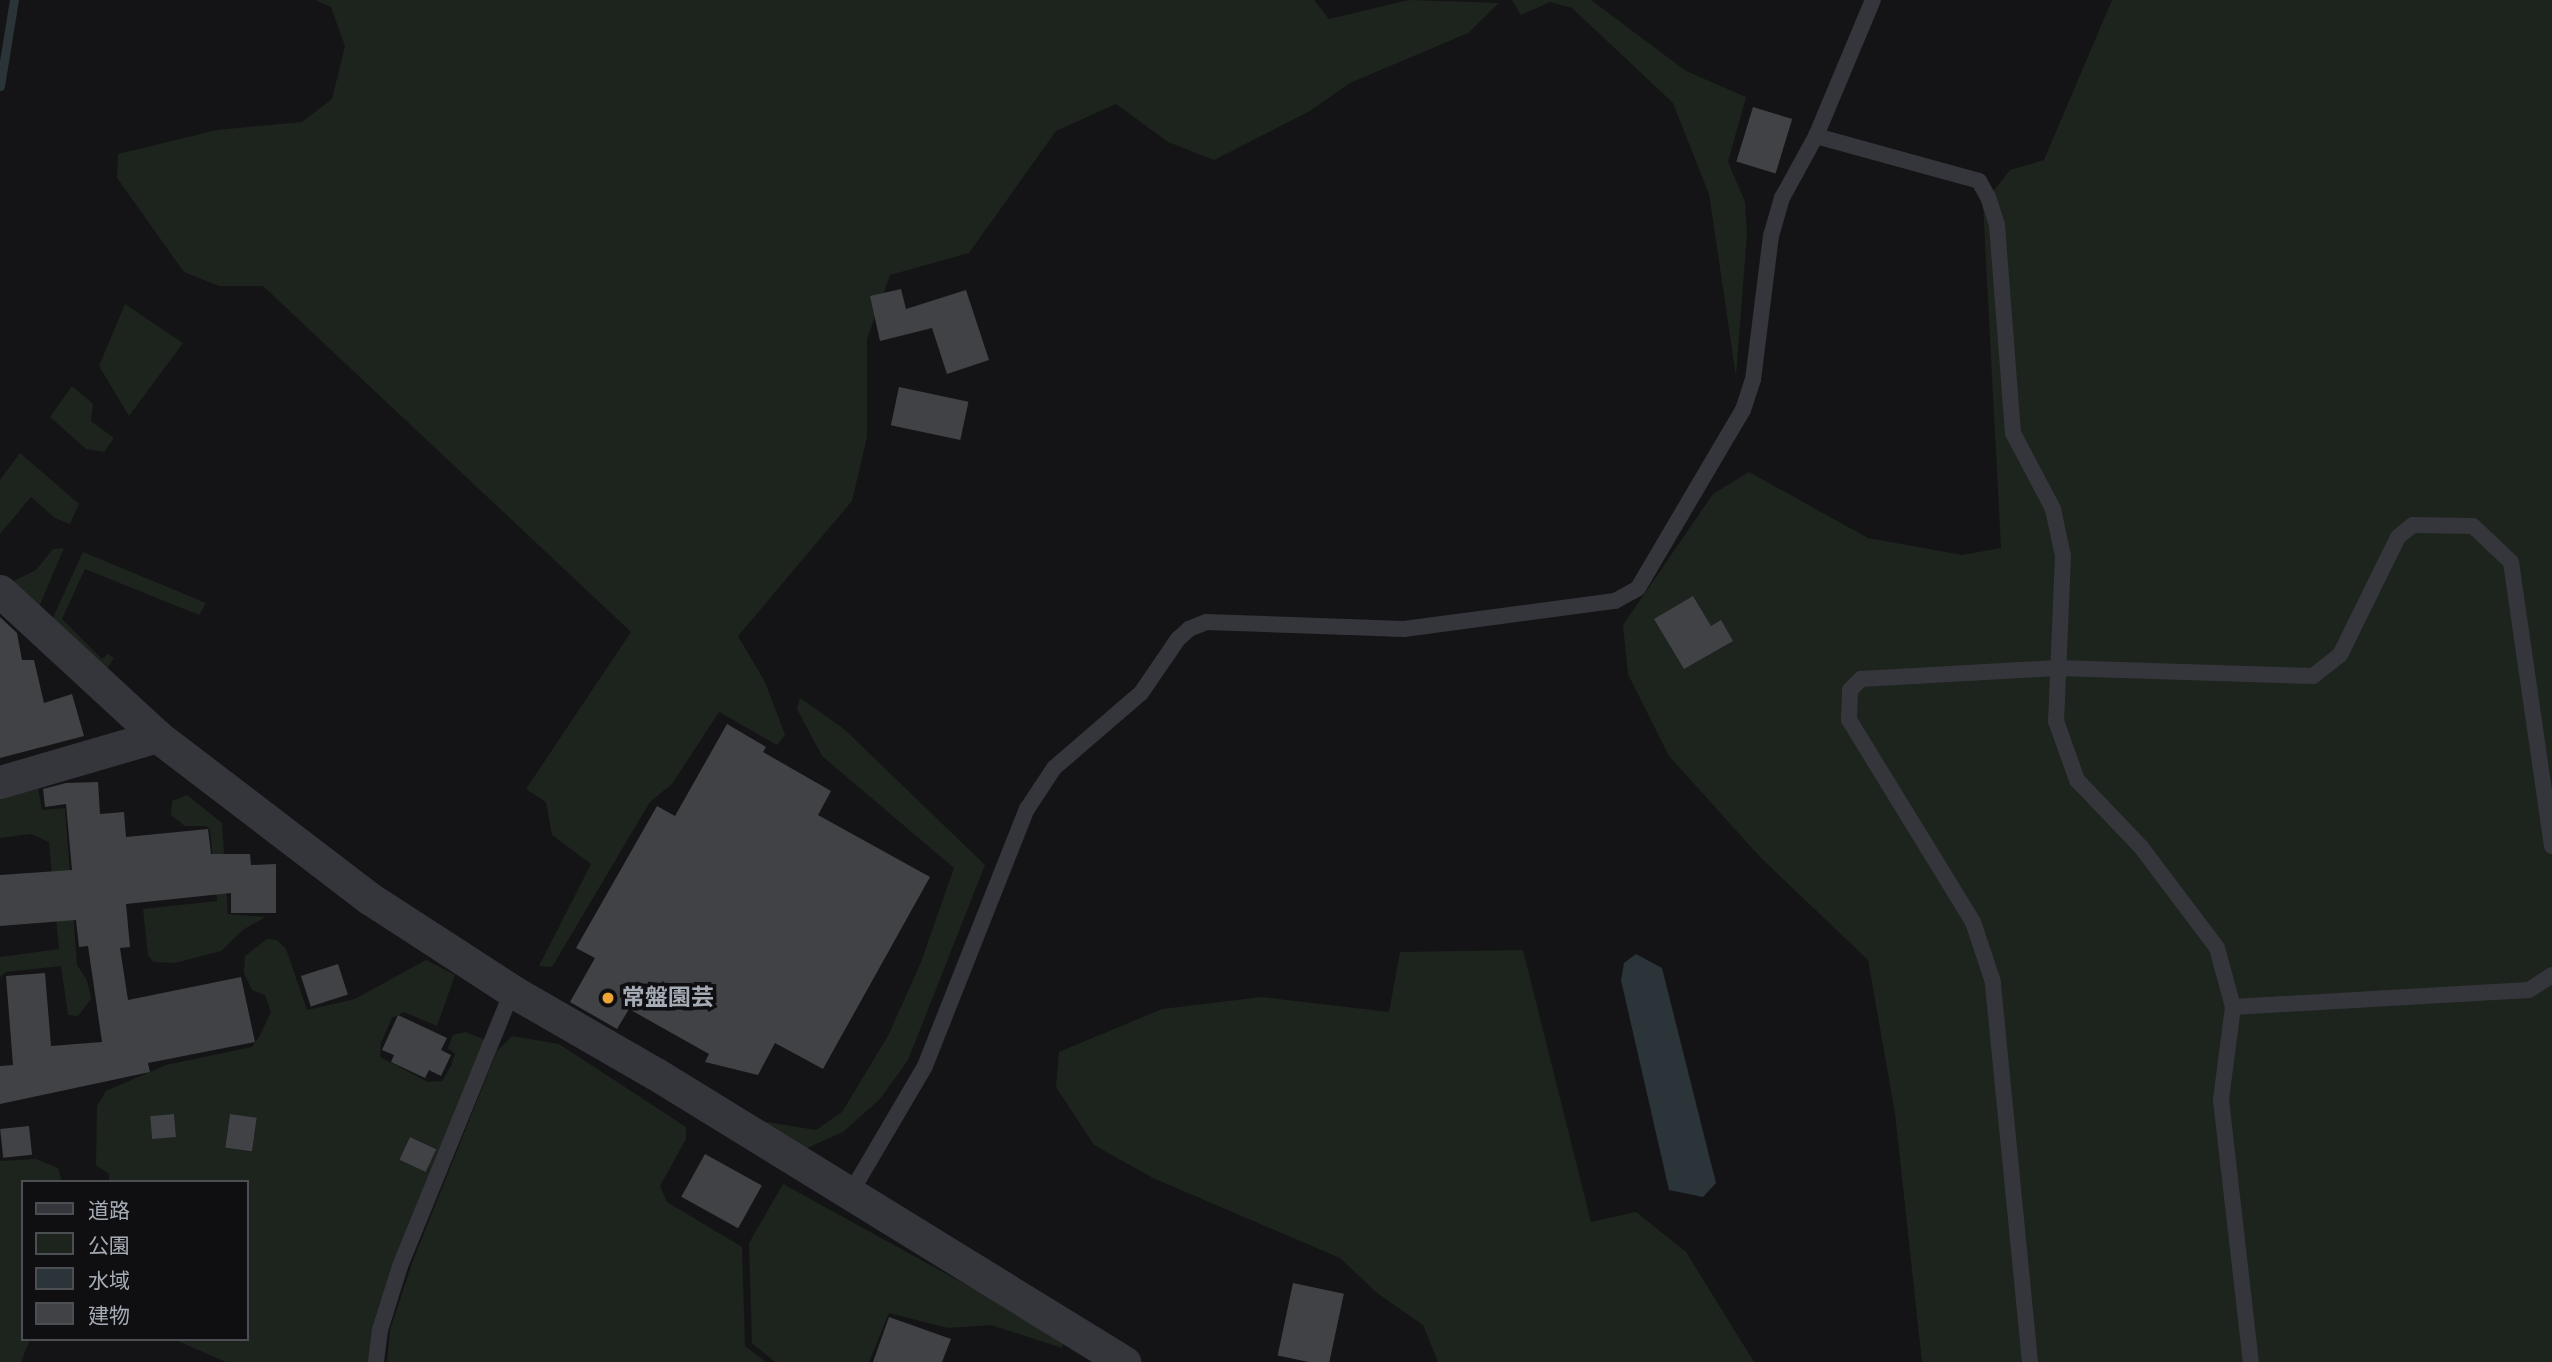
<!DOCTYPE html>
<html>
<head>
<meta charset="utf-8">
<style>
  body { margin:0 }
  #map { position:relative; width:2552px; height:1362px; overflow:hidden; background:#141416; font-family:Karla,"Noto Sans JP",sans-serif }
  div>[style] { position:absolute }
  .green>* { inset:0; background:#1c241d }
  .water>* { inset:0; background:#2b3439 }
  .stream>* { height:9px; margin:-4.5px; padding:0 4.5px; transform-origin:4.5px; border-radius:4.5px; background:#2b3439 }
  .building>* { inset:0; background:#404246; transform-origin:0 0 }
  .service>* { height:16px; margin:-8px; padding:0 8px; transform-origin:8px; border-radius:8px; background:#35363b }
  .minor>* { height:33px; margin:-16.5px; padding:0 16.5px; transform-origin:16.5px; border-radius:16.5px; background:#35363b }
  .dots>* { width:19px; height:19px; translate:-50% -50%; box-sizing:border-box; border:4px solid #0f0f11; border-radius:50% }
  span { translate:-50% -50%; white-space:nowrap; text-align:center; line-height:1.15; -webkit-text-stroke:7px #0f0f11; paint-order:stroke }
  .poi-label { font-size:23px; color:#a6acb6; font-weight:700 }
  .left { translate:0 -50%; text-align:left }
  .legend { position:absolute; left:21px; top:1180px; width:228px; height:161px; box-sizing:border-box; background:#0f0f11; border:2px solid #4b4e53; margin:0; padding:9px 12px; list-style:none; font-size:21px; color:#a6acb6 }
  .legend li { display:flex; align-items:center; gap:14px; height:35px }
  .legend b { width:35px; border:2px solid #4b4e53 }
</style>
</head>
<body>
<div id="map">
  <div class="green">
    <i style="clip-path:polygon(315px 0,1314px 0,1329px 19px,1409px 0,1499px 3px,1468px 33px,1350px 83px,1310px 111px,1214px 160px,1168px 142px,1116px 104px,1056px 131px,969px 253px,890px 275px,867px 339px,867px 437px,852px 501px,738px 636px,765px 682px,785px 735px,777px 745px,719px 712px,672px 784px,650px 802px,552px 967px,539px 966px,591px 864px,552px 835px,546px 802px,526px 789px,631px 632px,263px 286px,219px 286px,184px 272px,117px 178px,118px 154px,217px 130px,302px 122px,332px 99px,345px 46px,331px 7px)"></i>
    <i style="clip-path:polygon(1512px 0,1591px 0,1686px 71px,1746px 97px,1728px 162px,1745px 202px,1747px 234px,1736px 376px,1709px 194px,1673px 103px,1572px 8px,1550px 2px,1521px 15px)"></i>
    <i style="clip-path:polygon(2112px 0,2552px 0,2552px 1362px,1922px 1362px,1895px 1113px,1868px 960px,1761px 858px,1669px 756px,1628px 674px,1623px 625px,1713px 494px,1749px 472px,1868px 538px,1962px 555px,2001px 548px,1983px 204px,2010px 170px,2044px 160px)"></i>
    <i style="clip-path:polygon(125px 304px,183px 343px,129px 416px,99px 366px)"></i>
    <i style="clip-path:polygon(72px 386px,93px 404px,91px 421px,114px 438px,104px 452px,86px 449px,50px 417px)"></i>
    <i style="clip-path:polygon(20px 453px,79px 504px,70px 524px,55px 518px,31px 497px,0 534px,0 480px)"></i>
    <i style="clip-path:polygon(64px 548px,38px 609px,10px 583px,36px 570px,53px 549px)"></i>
    <i style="clip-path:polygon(83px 552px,206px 603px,199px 615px,85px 569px,62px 619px,102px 659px,108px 654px,114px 658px,103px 675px,50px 624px)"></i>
    <i style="clip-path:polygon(800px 698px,844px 729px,985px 865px,908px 1060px,880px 1099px,843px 1132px,803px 1150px,754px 1120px,816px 1130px,842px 1112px,888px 1036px,921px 962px,954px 868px,822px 756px,797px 709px)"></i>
    <i style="clip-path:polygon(38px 788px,42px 810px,65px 808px,77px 965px,87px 980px,91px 999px,78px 1016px,68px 1015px,61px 966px,6px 972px,0 977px,0 957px,59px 949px,49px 842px,31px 834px,0 838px,0 798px)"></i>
    <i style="clip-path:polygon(187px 795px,222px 823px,228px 914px,266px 917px,244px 929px,221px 951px,175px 963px,153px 962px,148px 955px,143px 909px,217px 901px,210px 830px,206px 826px,185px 826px,171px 815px,172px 801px)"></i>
    <i style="clip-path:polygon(evenodd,267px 939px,277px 940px,286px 949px,307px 1010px,355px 999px,426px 960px,455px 975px,437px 1026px,404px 1012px,392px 1018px,381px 1043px,380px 1057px,428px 1082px,442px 1081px,451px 1066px,455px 1054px,448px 1048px,453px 1035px,466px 1032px,485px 1040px,370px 1362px,226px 1362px,173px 1339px,247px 1339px,247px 1182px,109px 1182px,109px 1174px,96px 1165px,97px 1106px,106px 1091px,166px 1065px,252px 1047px,259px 1037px,271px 1012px,265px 995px,252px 990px,244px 973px,245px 956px,267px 939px,174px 1114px,176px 1136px,152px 1139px,150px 1116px,174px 1114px,267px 939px,230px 1114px,257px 1119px,252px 1152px,225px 1148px,230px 1114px,267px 939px,410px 1137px,436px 1149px,426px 1172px,400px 1160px,410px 1137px)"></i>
    <i style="clip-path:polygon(1523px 950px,1591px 1222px,1636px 1212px,1686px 1252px,1754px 1362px,1438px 1362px,1423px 1325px,1377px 1293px,1340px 1258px,1153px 1178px,1094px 1145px,1056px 1087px,1059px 1052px,1162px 1009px,1262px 997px,1389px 1012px,1400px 952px)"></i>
    <i style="clip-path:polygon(512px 1036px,559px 1044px,686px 1127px,686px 1139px,660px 1186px,667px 1202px,742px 1247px,745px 1346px,766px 1362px,387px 1362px,390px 1330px,412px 1263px,497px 1051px)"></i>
    <i style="clip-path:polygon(36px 1159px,58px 1168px,62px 1182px,23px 1182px,23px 1339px,30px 1339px,21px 1362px,0 1362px,0 1161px)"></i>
    <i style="clip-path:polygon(783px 1184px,1065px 1339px,1062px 1348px,991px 1325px,948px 1328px,889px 1313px,869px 1362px,775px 1362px,752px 1343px,749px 1243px)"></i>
  </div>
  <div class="water">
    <i style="clip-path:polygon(1636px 954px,1662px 968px,1716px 1183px,1703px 1197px,1669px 1190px,1621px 980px,1624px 963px)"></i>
  </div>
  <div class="stream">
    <i style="left:0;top:86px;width:87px;rotate:-80.8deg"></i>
  </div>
  <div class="building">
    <i style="left:1753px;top:107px;width:41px;height:57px;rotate:17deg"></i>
    <i style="clip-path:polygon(901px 289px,906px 309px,966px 290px,989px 360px,947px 374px,932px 328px,880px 341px,870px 296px)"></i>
    <i style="left:899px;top:387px;width:71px;height:39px;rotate:12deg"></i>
    <i style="clip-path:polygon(1693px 596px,1711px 626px,1721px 620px,1733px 641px,1684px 669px,1654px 619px)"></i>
    <i style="clip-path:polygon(0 617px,17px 633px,22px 660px,34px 660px,44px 703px,72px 694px,84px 736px,0 758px)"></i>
    <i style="clip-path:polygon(727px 724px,766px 747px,763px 752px,831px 791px,818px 815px,930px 877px,823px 1069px,775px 1043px,758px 1075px,705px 1062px,709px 1054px,629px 1009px,617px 1029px,570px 1002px,595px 958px,576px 948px,657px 806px,675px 816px)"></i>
    <i style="clip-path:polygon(98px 782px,100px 814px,124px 812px,126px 837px,208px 829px,211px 854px,250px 854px,251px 865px,276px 864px,276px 913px,231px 913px,231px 893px,126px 904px,130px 947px,120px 948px,128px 1000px,241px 977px,255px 1042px,148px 1063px,150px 1072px,0 1104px,0 1066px,13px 1065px,6px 976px,45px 973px,51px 1046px,102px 1042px,88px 946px,79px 947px,76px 920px,0 926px,0 875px,72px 870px,66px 804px,45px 807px,43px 789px,66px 783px)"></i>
    <i style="left:338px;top:964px;width:32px;height:39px;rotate:72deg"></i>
    <i style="clip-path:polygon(398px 1015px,447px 1038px,441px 1050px,451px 1055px,441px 1076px,429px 1070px,425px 1078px,391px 1062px,394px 1055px,382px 1050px)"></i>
    <i style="left:174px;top:1114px;width:23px;height:24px;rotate:85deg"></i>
    <i style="left:230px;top:1114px;width:27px;height:34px;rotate:8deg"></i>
    <i style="left:29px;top:1126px;width:29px;height:29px;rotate:84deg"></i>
    <i style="left:410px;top:1137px;width:29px;height:25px;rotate:25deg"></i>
    <i style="left:705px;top:1154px;width:65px;height:49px;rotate:29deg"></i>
    <i style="left:1293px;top:1283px;width:52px;height:74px;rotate:12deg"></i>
    <i style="clip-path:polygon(889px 1317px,951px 1339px,942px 1362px,873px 1362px)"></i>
  </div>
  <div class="service">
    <i style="left:1816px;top:136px;width:169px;rotate:15.4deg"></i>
    <i style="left:1979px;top:181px;width:18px;rotate:61deg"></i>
    <i style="left:1988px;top:197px;width:29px;rotate:72deg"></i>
    <i style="left:1997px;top:225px;width:209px;rotate:85.6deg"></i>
    <i style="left:2013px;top:433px;width:86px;rotate:62.2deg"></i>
    <i style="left:2053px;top:509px;width:48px;rotate:78deg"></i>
    <i style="left:2063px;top:556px;width:165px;rotate:92.4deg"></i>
    <i style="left:2056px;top:721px;width:63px;rotate:70.4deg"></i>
    <i style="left:2077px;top:780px;width:93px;rotate:46.3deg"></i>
    <i style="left:2141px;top:847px;width:126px;rotate:53deg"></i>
    <i style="left:2217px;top:948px;width:61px;rotate:74.8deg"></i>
    <i style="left:2233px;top:1007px;width:94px;rotate:97.4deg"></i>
    <i style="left:2221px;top:1100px;width:264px;rotate:83.5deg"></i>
    <i style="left:2233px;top:1007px;width:296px;rotate:-3.3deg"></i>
    <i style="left:2529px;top:990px;width:27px;rotate:-33deg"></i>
    <i style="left:850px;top:1194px;width:148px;rotate:-59.6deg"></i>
    <i style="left:925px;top:1066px;width:277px;rotate:-68.4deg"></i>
    <i style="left:1027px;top:809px;width:49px;rotate:-56.6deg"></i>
    <i style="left:1054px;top:768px;width:115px;rotate:-40.8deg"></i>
    <i style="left:1141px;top:693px;width:65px;rotate:-55.6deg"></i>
    <i style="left:1178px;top:639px;width:15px;rotate:-42deg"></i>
    <i style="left:1189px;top:629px;width:18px;rotate:-22deg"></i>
    <i style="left:1206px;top:622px;width:198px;rotate:2deg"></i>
    <i style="left:1404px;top:629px;width:213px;rotate:-7.6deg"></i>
    <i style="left:1615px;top:601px;width:26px;rotate:-29deg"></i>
    <i style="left:1638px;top:588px;width:207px;rotate:-59.5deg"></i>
    <i style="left:1743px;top:410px;width:32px;rotate:-72deg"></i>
    <i style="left:1753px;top:380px;width:145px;rotate:-82.9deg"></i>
    <i style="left:1771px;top:236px;width:40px;rotate:-74deg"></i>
    <i style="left:1782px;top:198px;width:71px;rotate:-61.3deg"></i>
    <i style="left:1816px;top:136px;width:147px;rotate:-67.3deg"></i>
    <i style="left:376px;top:1362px;width:32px;rotate:-83deg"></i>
    <i style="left:380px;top:1330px;width:67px;rotate:-72.6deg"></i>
    <i style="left:400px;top:1266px;width:297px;rotate:-67.8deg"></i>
    <i style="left:2030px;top:1362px;width:382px;rotate:-95.6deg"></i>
    <i style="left:1993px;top:982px;width:63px;rotate:-108.4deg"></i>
    <i style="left:1973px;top:922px;width:237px;rotate:-121.5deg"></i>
    <i style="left:1849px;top:720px;width:30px;rotate:-88deg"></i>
    <i style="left:1850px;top:690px;width:16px;rotate:-45deg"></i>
    <i style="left:1861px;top:679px;width:196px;rotate:-3.2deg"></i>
    <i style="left:2057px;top:668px;width:256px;rotate:1.8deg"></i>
    <i style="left:2313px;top:676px;width:34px;rotate:-38deg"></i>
    <i style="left:2340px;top:655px;width:131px;rotate:-63.8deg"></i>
    <i style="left:2398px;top:537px;width:19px;rotate:-39deg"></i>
    <i style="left:2413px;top:525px;width:60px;rotate:1deg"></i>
    <i style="left:2473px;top:526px;width:52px;rotate:43.5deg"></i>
    <i style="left:2511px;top:562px;width:287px;rotate:81.8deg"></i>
  </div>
  <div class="minor">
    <i style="left:0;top:591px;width:214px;rotate:42.7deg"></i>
    <i style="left:157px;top:736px;width:267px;rotate:37.4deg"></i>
    <i style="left:369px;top:898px;width:171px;rotate:33deg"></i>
    <i style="left:512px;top:991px;width:166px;rotate:30deg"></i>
    <i style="left:656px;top:1074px;width:550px;rotate:31.61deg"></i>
    <i style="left:0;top:782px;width:164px;rotate:-16.3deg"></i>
  </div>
  <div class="dots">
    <i style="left:608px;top:998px;background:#eda435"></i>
  </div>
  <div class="poi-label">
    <span class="left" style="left:622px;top:998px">常盤園芸</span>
  </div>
  <ul class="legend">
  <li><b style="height:9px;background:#35363b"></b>道路</li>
  <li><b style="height:19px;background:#1c241d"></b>公園</li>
  <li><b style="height:19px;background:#2b3439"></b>水域</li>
  <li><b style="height:19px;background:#404246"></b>建物</li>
  </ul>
</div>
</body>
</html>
